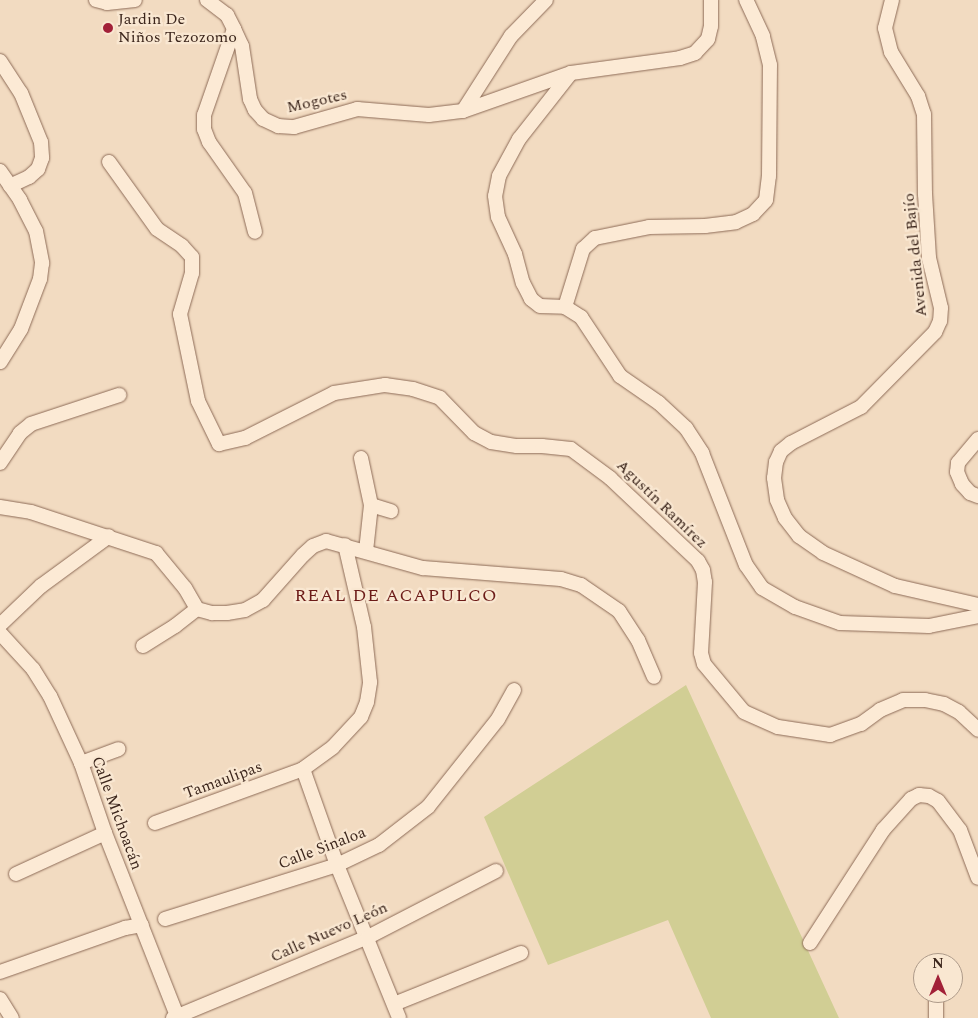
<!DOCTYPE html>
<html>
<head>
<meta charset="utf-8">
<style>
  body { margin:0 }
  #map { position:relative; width:978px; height:1018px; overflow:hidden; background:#f2dbc1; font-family:Spectral,serif }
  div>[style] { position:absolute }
  .green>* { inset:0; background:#d1ce94 }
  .roads { filter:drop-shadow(0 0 1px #8d6b57) drop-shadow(0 0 1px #8d6b57) }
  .minor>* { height:14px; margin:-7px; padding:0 7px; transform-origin:7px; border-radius:7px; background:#fcead5 }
  .dots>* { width:14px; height:14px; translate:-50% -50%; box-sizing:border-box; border:2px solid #f9e7d1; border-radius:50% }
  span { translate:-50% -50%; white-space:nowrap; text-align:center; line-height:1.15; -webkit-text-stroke:4.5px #f9e7d1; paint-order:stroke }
  .poi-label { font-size:16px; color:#3c261c }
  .left { translate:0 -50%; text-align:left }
  .street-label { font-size:16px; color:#3c261c }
  .neighbourhood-label { font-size:18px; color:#6c1b18; letter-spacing:1px }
  .north { position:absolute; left:913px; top:953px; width:50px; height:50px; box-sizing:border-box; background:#f9e7d1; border:1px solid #ad9a89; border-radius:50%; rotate:0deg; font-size:14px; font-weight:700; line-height:20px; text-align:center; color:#3c261c }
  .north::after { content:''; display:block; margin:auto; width:18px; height:22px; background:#a22138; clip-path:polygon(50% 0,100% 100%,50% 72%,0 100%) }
</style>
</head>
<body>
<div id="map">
  <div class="green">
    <i style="clip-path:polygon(686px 685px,839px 1018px,711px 1018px,668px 920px,548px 965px,484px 817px)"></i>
  </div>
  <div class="roads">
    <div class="minor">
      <i style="left:96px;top:0;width:11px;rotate:15deg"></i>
      <i style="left:107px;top:3px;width:28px;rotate:-6deg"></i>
      <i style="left:207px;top:0;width:25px;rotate:37deg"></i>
      <i style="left:227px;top:15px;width:16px;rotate:63deg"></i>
      <i style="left:234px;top:29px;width:19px;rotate:65deg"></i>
      <i style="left:242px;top:46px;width:54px;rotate:81.4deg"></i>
      <i style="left:250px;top:99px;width:12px;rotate:66deg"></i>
      <i style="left:255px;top:110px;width:12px;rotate:48deg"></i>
      <i style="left:263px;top:119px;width:17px;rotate:25deg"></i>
      <i style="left:278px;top:126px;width:16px;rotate:4deg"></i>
      <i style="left:294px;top:127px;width:66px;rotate:-15.9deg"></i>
      <i style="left:357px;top:109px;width:72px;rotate:4.8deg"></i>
      <i style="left:429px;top:115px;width:34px;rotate:-7deg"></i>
      <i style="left:463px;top:111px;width:114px;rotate:-19.4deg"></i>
      <i style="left:571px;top:73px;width:110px;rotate:-7.8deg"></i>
      <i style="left:680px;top:58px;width:16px;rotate:-18deg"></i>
      <i style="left:695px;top:53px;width:19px;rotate:-47deg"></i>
      <i style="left:708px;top:39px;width:13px;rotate:-77deg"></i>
      <i style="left:711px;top:26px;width:26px;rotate:-90deg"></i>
      <i style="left:892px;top:0;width:29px;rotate:104deg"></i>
      <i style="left:885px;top:28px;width:25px;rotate:76deg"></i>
      <i style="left:891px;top:52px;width:52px;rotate:58.5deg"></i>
      <i style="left:918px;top:96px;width:19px;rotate:72deg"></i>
      <i style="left:924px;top:114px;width:80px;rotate:89.3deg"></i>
      <i style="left:925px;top:194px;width:64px;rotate:86.4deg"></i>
      <i style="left:929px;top:258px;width:51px;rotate:76.5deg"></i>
      <i style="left:941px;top:308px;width:13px;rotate:94deg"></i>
      <i style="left:940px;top:321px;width:12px;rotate:114deg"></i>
      <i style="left:935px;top:332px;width:105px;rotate:134.6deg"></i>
      <i style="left:861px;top:407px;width:79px;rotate:152.8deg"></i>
      <i style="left:791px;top:443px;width:13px;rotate:141deg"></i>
      <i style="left:781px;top:451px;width:12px;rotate:114deg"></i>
      <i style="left:776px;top:462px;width:16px;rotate:97deg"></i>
      <i style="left:774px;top:478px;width:22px;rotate:82deg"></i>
      <i style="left:777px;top:500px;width:20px;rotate:66deg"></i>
      <i style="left:785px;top:518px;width:23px;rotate:52deg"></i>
      <i style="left:799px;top:536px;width:29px;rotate:35deg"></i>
      <i style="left:823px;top:553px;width:79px;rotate:24.6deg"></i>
      <i style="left:895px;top:586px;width:85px;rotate:12.9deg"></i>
      <i style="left:234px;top:29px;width:91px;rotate:109.2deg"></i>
      <i style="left:204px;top:115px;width:14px;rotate:90deg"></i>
      <i style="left:204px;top:129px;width:14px;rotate:69deg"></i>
      <i style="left:209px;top:142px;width:62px;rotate:54.8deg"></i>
      <i style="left:245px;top:193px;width:40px;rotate:75.6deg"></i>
      <i style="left:0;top:61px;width:38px;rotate:57deg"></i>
      <i style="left:21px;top:93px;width:53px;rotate:67.8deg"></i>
      <i style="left:41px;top:142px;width:16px;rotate:86deg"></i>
      <i style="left:42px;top:158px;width:12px;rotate:110deg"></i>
      <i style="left:38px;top:169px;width:12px;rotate:138deg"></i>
      <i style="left:29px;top:177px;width:21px;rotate:155deg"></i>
      <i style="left:571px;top:73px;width:84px;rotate:128.2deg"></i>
      <i style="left:519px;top:139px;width:42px;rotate:118.4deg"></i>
      <i style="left:499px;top:176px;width:20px;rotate:101deg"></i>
      <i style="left:495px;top:196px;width:21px;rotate:82deg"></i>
      <i style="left:498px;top:217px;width:41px;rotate:65.3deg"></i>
      <i style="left:515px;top:254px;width:30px;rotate:75deg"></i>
      <i style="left:523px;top:283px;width:18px;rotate:63deg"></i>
      <i style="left:531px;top:299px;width:11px;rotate:38deg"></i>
      <i style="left:540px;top:306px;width:25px;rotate:2deg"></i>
      <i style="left:565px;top:307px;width:19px;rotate:32deg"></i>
      <i style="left:581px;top:317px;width:71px;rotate:56.5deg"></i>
      <i style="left:620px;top:376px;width:47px;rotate:34.7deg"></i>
      <i style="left:659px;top:403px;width:37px;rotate:43deg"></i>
      <i style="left:686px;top:428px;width:30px;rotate:57deg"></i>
      <i style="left:702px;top:453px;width:120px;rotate:68.6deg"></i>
      <i style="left:746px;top:565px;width:28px;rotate:55deg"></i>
      <i style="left:762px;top:588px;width:38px;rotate:30deg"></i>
      <i style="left:795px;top:607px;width:48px;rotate:19.6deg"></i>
      <i style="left:840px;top:623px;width:89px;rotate:1.9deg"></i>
      <i style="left:929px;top:626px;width:50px;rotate:-11.5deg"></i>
      <i style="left:463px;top:111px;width:89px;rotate:-57.4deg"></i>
      <i style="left:511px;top:36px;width:50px;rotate:-45.8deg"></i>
      <i style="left:109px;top:162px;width:82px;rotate:54.4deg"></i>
      <i style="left:157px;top:229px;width:30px;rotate:34deg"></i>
      <i style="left:182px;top:246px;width:15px;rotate:48deg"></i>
      <i style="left:192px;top:257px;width:16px;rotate:90deg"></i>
      <i style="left:192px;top:273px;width:43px;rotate:106.3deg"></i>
      <i style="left:180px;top:314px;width:89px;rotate:78.3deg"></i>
      <i style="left:198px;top:401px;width:48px;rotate:64deg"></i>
      <i style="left:219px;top:444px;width:27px;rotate:-13deg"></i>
      <i style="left:245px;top:438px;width:100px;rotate:-26.8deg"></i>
      <i style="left:334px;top:393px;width:52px;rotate:-8.9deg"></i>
      <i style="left:385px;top:385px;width:28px;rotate:8deg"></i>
      <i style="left:413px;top:389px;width:28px;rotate:18deg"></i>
      <i style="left:440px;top:398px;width:49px;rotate:45.8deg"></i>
      <i style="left:474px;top:433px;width:19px;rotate:28deg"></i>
      <i style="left:491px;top:442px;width:26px;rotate:9deg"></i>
      <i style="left:517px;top:446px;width:25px"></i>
      <i style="left:542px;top:446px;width:29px;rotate:6deg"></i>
      <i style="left:571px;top:449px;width:49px;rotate:36.6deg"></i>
      <i style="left:610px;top:478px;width:121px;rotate:43.3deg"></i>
      <i style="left:698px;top:561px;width:10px;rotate:61deg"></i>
      <i style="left:703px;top:570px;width:12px;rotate:81deg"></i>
      <i style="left:705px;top:582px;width:71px;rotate:93.2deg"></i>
      <i style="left:701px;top:653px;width:11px;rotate:75deg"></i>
      <i style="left:704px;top:664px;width:62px;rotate:50.2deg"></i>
      <i style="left:744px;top:712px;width:37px;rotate:24deg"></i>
      <i style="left:778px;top:727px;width:53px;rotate:8.7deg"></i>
      <i style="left:830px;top:735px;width:33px;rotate:-20deg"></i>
      <i style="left:861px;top:724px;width:24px;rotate:-36deg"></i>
      <i style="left:880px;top:710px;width:25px;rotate:-23deg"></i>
      <i style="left:903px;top:700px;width:22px"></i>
      <i style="left:925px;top:700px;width:19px;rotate:12deg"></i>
      <i style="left:944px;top:704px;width:17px;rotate:28deg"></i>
      <i style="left:959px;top:712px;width:26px;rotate:43deg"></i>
      <i style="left:0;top:171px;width:35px;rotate:55deg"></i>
      <i style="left:20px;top:200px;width:35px;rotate:63deg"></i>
      <i style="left:36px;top:231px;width:33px;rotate:79deg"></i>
      <i style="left:42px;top:263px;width:16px;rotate:97deg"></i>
      <i style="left:40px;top:279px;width:53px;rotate:110.8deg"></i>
      <i style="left:21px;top:329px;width:39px;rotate:122deg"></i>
      <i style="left:565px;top:307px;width:61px;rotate:-72.8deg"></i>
      <i style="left:583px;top:249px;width:16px;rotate:-43deg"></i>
      <i style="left:595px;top:238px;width:55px;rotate:-11.5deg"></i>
      <i style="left:649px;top:227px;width:56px;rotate:-1deg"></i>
      <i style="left:705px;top:226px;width:31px;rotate:-7deg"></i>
      <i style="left:736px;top:222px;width:19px;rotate:-25deg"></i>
      <i style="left:753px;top:214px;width:19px;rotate:-47deg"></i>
      <i style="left:766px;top:200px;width:24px;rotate:-83deg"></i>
      <i style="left:769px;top:176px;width:111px;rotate:-89.5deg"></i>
      <i style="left:770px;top:65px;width:30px;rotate:-104deg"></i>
      <i style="left:763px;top:36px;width:40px;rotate:-115deg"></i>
      <i style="left:978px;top:439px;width:31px;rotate:130deg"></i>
      <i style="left:958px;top:463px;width:9px;rotate:96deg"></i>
      <i style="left:957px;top:472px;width:13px;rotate:67deg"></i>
      <i style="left:962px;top:484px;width:12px;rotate:48deg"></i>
      <i style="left:970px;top:493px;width:9px;rotate:21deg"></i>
      <i style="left:361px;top:458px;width:48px;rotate:78deg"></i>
      <i style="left:371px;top:505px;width:46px;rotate:96.2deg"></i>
      <i style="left:0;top:463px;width:36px;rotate:-56deg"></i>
      <i style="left:20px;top:433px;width:14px;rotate:-39deg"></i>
      <i style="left:31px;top:424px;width:93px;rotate:-18.2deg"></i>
      <i style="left:371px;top:505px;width:21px;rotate:17deg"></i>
      <i style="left:0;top:507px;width:31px;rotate:9deg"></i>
      <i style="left:31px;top:512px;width:132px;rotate:18.2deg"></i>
      <i style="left:156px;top:553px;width:45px;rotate:50.4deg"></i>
      <i style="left:185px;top:588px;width:24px;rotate:60deg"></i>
      <i style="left:197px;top:609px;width:16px;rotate:15deg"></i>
      <i style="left:212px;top:613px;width:15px"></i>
      <i style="left:227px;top:613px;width:18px;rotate:-9deg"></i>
      <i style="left:245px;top:610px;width:21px;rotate:-29deg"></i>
      <i style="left:263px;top:600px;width:60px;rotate:-48.4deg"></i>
      <i style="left:303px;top:555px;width:13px;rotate:-42deg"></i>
      <i style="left:313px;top:546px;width:14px;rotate:-21deg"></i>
      <i style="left:326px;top:541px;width:101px;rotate:15.6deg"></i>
      <i style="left:423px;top:568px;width:138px;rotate:4.6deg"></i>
      <i style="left:561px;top:579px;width:21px;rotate:17deg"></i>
      <i style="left:581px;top:585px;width:46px;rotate:34.4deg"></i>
      <i style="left:619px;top:611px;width:35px;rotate:57deg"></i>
      <i style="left:638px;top:640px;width:40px;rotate:66.6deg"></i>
      <i style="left:0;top:625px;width:57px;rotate:-43.6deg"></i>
      <i style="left:41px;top:586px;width:84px;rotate:-36.3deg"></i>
      <i style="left:0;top:633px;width:49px;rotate:47.5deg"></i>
      <i style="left:33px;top:669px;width:32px;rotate:58deg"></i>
      <i style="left:50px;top:696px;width:74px;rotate:65.2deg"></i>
      <i style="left:81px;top:763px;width:74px;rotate:71.1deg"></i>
      <i style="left:105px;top:833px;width:199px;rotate:68.5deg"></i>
      <i style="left:143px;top:646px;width:38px;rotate:-32deg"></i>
      <i style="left:175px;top:626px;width:28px;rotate:-38deg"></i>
      <i style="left:81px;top:763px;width:40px;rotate:-20.2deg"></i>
      <i style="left:303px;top:769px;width:102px;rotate:70.5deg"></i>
      <i style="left:337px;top:865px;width:165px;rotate:67.9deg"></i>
      <i style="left:155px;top:823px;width:158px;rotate:-20deg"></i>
      <i style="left:303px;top:769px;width:37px;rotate:-36deg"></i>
      <i style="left:333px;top:747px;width:41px;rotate:-47deg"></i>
      <i style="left:361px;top:717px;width:16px;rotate:-68deg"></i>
      <i style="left:367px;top:702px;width:20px;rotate:-81deg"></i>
      <i style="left:370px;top:682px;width:55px;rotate:-96.2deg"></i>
      <i style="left:364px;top:627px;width:84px;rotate:-103deg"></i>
      <i style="left:16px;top:874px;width:98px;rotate:-24.7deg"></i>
      <i style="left:165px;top:919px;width:180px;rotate:-17.4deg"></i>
      <i style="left:337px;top:865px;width:47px;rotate:-25.5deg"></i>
      <i style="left:379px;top:845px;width:62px;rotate:-37.8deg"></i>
      <i style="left:428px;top:807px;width:112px;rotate:-51.5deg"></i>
      <i style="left:498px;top:719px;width:33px;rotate:-61deg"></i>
      <i style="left:810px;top:943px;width:135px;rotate:-57.1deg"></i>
      <i style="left:883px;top:830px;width:42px;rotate:-47.9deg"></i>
      <i style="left:911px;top:799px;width:9px;rotate:-27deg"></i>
      <i style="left:919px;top:795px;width:10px;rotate:6deg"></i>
      <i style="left:929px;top:796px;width:10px;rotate:29deg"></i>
      <i style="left:938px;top:801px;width:36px;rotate:53deg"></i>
      <i style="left:960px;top:830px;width:51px;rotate:69.4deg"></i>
      <i style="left:0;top:972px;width:133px;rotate:-19.4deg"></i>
      <i style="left:125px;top:928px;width:17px;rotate:-10deg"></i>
      <i style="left:0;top:999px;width:22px;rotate:58deg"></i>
      <i style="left:394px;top:1004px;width:137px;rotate:-21.9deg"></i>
      <i style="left:173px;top:1018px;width:211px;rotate:-22.6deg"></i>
      <i style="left:368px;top:937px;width:144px;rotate:-27.3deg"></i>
      <i style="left:936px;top:1018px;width:25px;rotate:-90deg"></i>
    </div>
  </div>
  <div class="dots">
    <i style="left:108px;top:28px;background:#a22138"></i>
  </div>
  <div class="poi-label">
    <span class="left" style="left:118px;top:28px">Jardin De<br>Niños Tezozomo</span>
  </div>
  <div class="street-label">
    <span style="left:317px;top:101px;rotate:-13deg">Mogotes</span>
    <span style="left:915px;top:255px;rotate:-96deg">Avenida del Bajío</span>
    <span style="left:662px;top:504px;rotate:44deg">Agustín Ramírez</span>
    <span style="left:223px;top:780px;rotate:-20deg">Tamaulipas</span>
    <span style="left:117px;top:813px;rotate:70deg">Calle Michoacán</span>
    <span style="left:322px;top:848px;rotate:-21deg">Calle Sinaloa</span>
    <span style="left:329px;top:932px;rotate:-24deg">Calle Nuevo León</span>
  </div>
  <div class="neighbourhood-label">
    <span style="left:396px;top:596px">REAL DE ACAPULCO</span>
  </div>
  <div class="north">N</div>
</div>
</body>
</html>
